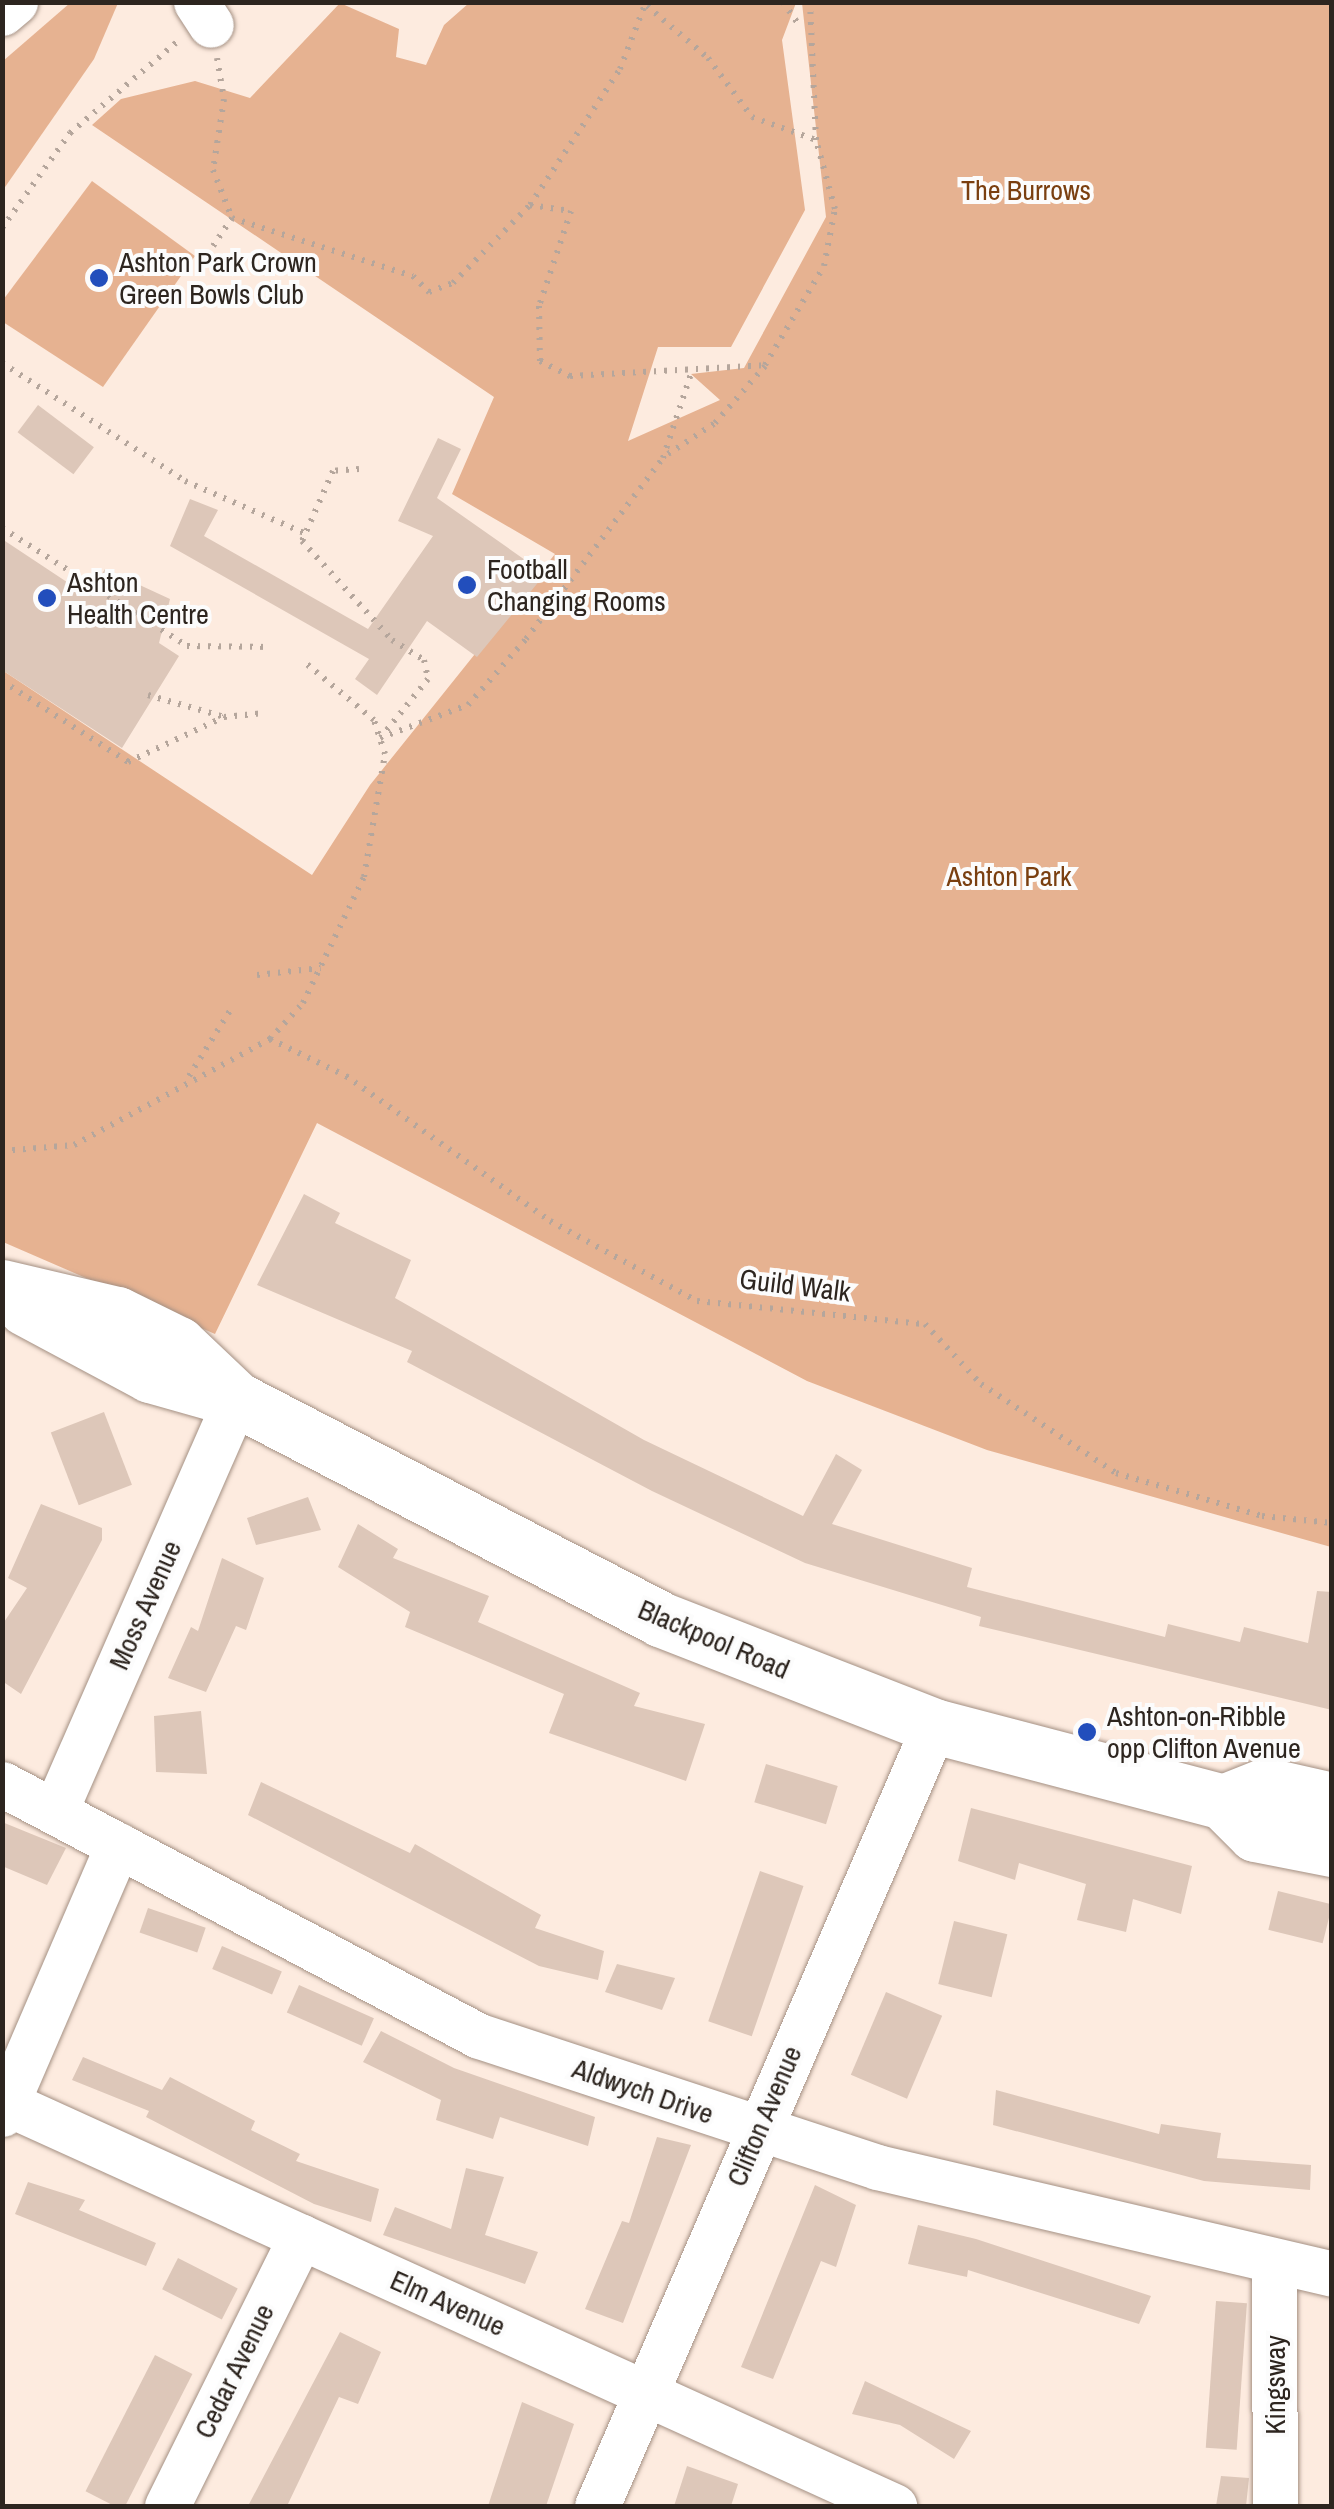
<!DOCTYPE html>
<html>
<head>
<meta charset="utf-8">
<style>
  body { margin:0 }
  #map { position:relative; width:1334px; height:2509px; overflow:hidden; background:#fdebdf; font-family:"Archivo Narrow",sans-serif }
  div>[style] { position:absolute }
  .green>* { inset:0; background:#e6b291 }
  .building>* { inset:0; background:#ddc7b9; transform-origin:0 0 }
  .path>* { height:6px; margin-top:-3px; transform-origin:0; background:repeating-linear-gradient(90deg,#b5a69c 0 2.5px,transparent 0 10.5px) }
  .roads { filter:drop-shadow(0 0 2px #a49083) drop-shadow(0 0 2px #a49083) }
  .minor>* { height:45px; margin:-22.5px; padding:0 22.5px; transform-origin:22.5px; border-radius:22.5px; background:#fff }
  .highway>* { height:55px; margin:-27.5px; padding:0 27.5px; transform-origin:27.5px; border-radius:27.5px; background:#fff }
  .dots>* { width:28px; height:28px; translate:-50% -50%; box-sizing:border-box; border:5px solid #fcfcfc; border-radius:50% }
  span { translate:-50% -50%; white-space:nowrap; text-align:center; line-height:1.15; -webkit-text-stroke:8px #fcfcfc; paint-order:stroke }
  .park-label { font-size:28px; color:#7a3f10 }
  .poi-label { font-size:28px; color:#2d251f }
  .left { translate:0 -50%; text-align:left }
  .street-label { font-size:28px; color:#2d251f }
  .frame { position:absolute; inset:0; border:5px solid #2d251f; pointer-events:none }
</style>
</head>
<body>
<div id="map">
  <div class="green">
    <i style="clip-path:polygon(70px 3px,118px 3px,94px 59px,3px 190px,3px 61px)"></i>
    <i style="clip-path:polygon(340px 3px,399px 29px,396px 57px,426px 65px,444px 25px,469px 3px,796px 3px,782px 40px,805px 210px,731px 347px,658px 347px,628px 441px,720px 400px,691px 374px,744px 368px,826px 217px,802px 3px,1331px 3px,1331px 1547px,987px 1450px,807px 1381px,317px 1123px,215px 1334px,3px 1242px,2px 670px,312px 875px,370px 785px,555px 554px,452px 494px,494px 397px,92px 125px,121px 99px,195px 81px,250px 98px)"></i>
    <i style="clip-path:polygon(92px 181px,195px 256px,103px 387px,3px 322px,3px 300px)"></i>
  </div>
  <div class="building">
    <i style="left:38px;top:405px;width:70px;height:34px;rotate:37deg"></i>
    <i style="clip-path:polygon(438px 438px,461px 449px,437px 498px,545px 574px,477px 657px,427px 621px,377px 695px,355px 679px,369px 659px,170px 546px,190px 499px,218px 510px,204px 536px,368px 629px,433px 536px,398px 521px)"></i>
    <i style="clip-path:polygon(2px 539px,88px 596px,105px 569px,170px 599px,159px 643px,179px 656px,122px 748px,2px 670px)"></i>
    <i style="clip-path:polygon(304px 1194px,340px 1213px,335px 1223px,411px 1260px,395px 1298px,644px 1440px,803px 1516px,836px 1454px,862px 1470px,832px 1524px,972px 1568px,967px 1587px,1165px 1637px,1168px 1624px,1240px 1642px,1244px 1627px,1308px 1643px,1317px 1591px,1332px 1592px,1332px 1710px,979px 1626px,981px 1617px,805px 1563px,652px 1491px,407px 1362px,412px 1351px,257px 1285px)"></i>
    <i style="left:104px;top:1412px;width:78px;height:57px;rotate:69deg"></i>
    <i style="clip-path:polygon(308px 1497px,321px 1530px,256px 1545px,247px 1518px)"></i>
    <i style="clip-path:polygon(41px 1504px,102px 1528px,102px 1540px,21px 1694px,2px 1681px,2px 1625px,27px 1588px,8px 1578px)"></i>
    <i style="clip-path:polygon(358px 1524px,398px 1549px,393px 1558px,489px 1596px,478px 1622px,640px 1693px,634px 1706px,705px 1724px,686px 1781px,549px 1733px,564px 1694px,405px 1627px,410px 1612px,338px 1567px)"></i>
    <i style="clip-path:polygon(222px 1558px,264px 1578px,246px 1630px,236px 1626px,206px 1692px,168px 1678px,191px 1627px,198px 1631px)"></i>
    <i style="clip-path:polygon(201px 1711px,207px 1774px,156px 1772px,154px 1716px)"></i>
    <i style="left:766px;top:1764px;width:75px;height:40px;rotate:17deg"></i>
    <i style="clip-path:polygon(261px 1782px,410px 1853px,415px 1844px,541px 1915px,535px 1928px,604px 1951px,598px 1980px,539px 1966px,248px 1815px)"></i>
    <i style="clip-path:polygon(971px 1808px,1192px 1866px,1181px 1914px,1133px 1899px,1126px 1932px,1077px 1920px,1086px 1884px,1019px 1863px,1015px 1880px,958px 1861px)"></i>
    <i style="clip-path:polygon(2px 1822px,66px 1848px,47px 1885px,2px 1866px)"></i>
    <i style="left:760px;top:1871px;width:46px;height:159px;rotate:19deg"></i>
    <i style="left:1278px;top:1891px;width:56px;height:40px;rotate:14deg"></i>
    <i style="left:148px;top:1908px;width:61px;height:26px;rotate:19deg"></i>
    <i style="left:954px;top:1921px;width:55px;height:65px;rotate:14deg"></i>
    <i style="left:222px;top:1946px;width:65px;height:25px;rotate:23deg"></i>
    <i style="clip-path:polygon(617px 1964px,675px 1978px,662px 2010px,605px 1992px)"></i>
    <i style="left:299px;top:1985px;width:82px;height:30px;rotate:24deg"></i>
    <i style="left:886px;top:1992px;width:61px;height:90px;rotate:23deg"></i>
    <i style="clip-path:polygon(381px 2031px,454px 2068px,595px 2117px,588px 2146px,500px 2117px,493px 2139px,436px 2120px,441px 2100px,363px 2062px)"></i>
    <i style="clip-path:polygon(83px 2057px,162px 2090px,170px 2077px,255px 2121px,251px 2130px,300px 2154px,296px 2161px,379px 2189px,371px 2222px,314px 2204px,146px 2117px,149px 2111px,72px 2080px)"></i>
    <i style="clip-path:polygon(996px 2090px,1159px 2134px,1161px 2124px,1221px 2133px,1217px 2158px,1311px 2165px,1310px 2190px,1204px 2181px,993px 2125px)"></i>
    <i style="clip-path:polygon(657px 2137px,691px 2145px,623px 2323px,585px 2309px,622px 2221px,629px 2223px)"></i>
    <i style="clip-path:polygon(466px 2168px,504px 2177px,485px 2235px,538px 2252px,525px 2284px,383px 2235px,395px 2207px,451px 2229px)"></i>
    <i style="clip-path:polygon(28px 2182px,85px 2200px,79px 2210px,156px 2243px,146px 2266px,15px 2214px)"></i>
    <i style="clip-path:polygon(815px 2185px,856px 2205px,836px 2267px,821px 2261px,773px 2379px,741px 2367px)"></i>
    <i style="clip-path:polygon(918px 2225px,976px 2239px,1151px 2296px,1139px 2324px,968px 2270px,967px 2277px,908px 2264px)"></i>
    <i style="left:178px;top:2258px;width:67px;height:35px;rotate:27deg"></i>
    <i style="left:1216px;top:2301px;width:31px;height:147px;rotate:4deg"></i>
    <i style="clip-path:polygon(340px 2332px,381px 2352px,358px 2404px,339px 2397px,287px 2506px,248px 2506px)"></i>
    <i style="left:155px;top:2355px;width:42px;height:153px;rotate:27deg"></i>
    <i style="clip-path:polygon(865px 2381px,971px 2431px,954px 2459px,900px 2425px,852px 2414px)"></i>
    <i style="clip-path:polygon(522px 2402px,574px 2424px,546px 2506px,488px 2506px)"></i>
    <i style="clip-path:polygon(687px 2466px,738px 2484px,731px 2506px,674px 2506px)"></i>
    <i style="clip-path:polygon(1221px 2476px,1249px 2478px,1246px 2506px,1216px 2506px)"></i>
  </div>
  <div class="path">
    <i style="left:783px;top:2px;width:24px;rotate:55deg"></i>
    <i style="left:647px;top:6px;width:80px;rotate:40.4deg"></i>
    <i style="left:708px;top:58px;width:74px;rotate:53.3deg"></i>
    <i style="left:752px;top:117px;width:68px;rotate:19.8deg"></i>
    <i style="left:217px;top:58px;width:42px;rotate:80.3deg"></i>
    <i style="left:224px;top:99px;width:72px;rotate:98.8deg"></i>
    <i style="left:213px;top:170px;width:52px;rotate:68.4deg"></i>
    <i style="left:232px;top:218px;width:190px;rotate:17.8deg"></i>
    <i style="left:413px;top:276px;width:23px;rotate:45deg"></i>
    <i style="left:429px;top:292px;width:26px;rotate:-21deg"></i>
    <i style="left:453px;top:283px;width:110px;rotate:-45.4deg"></i>
    <i style="left:530px;top:205px;width:163px;rotate:-56.5deg"></i>
    <i style="left:620px;top:69px;width:72px;rotate:-68.8deg"></i>
    <i style="left:530px;top:205px;width:41px;rotate:8.3deg"></i>
    <i style="left:571px;top:211px;width:100px;rotate:108.6deg"></i>
    <i style="left:539px;top:306px;width:55px;rotate:89deg"></i>
    <i style="left:540px;top:361px;width:34px;rotate:27deg"></i>
    <i style="left:570px;top:376px;width:195px;rotate:-3.2deg"></i>
    <i style="left:765px;top:365px;width:115px;rotate:-59.2deg"></i>
    <i style="left:824px;top:266px;width:58px;rotate:-79.1deg"></i>
    <i style="left:835px;top:209px;width:72px;rotate:-105.4deg"></i>
    <i style="left:816px;top:140px;width:138px;rotate:-92.5deg"></i>
    <i style="left:2px;top:228px;width:117px;rotate:-54.4deg"></i>
    <i style="left:70px;top:133px;width:140px;rotate:-40.4deg"></i>
    <i style="left:213px;top:246px;width:34px;rotate:-56deg"></i>
    <i style="left:2px;top:363px;width:218px;rotate:32.8deg"></i>
    <i style="left:185px;top:481px;width:130px;rotate:23.6deg"></i>
    <i style="left:668px;top:454px;width:56px;rotate:-33.4deg"></i>
    <i style="left:715px;top:423px;width:76px;rotate:-48.7deg"></i>
    <i style="left:359px;top:469px;width:26px;rotate:176deg"></i>
    <i style="left:333px;top:471px;width:77px;rotate:113.9deg"></i>
    <i style="left:302px;top:541px;width:134px;rotate:47.7deg"></i>
    <i style="left:392px;top:640px;width:38px;rotate:32deg"></i>
    <i style="left:424px;top:660px;width:19px;rotate:78deg"></i>
    <i style="left:428px;top:679px;width:75px;rotate:129deg"></i>
    <i style="left:2px;top:528px;width:219px;rotate:32.5deg"></i>
    <i style="left:187px;top:646px;width:83px;rotate:0.7deg"></i>
    <i style="left:2px;top:681px;width:150px;rotate:32.7deg"></i>
    <i style="left:128px;top:762px;width:106px;rotate:-25.1deg"></i>
    <i style="left:148px;top:695px;width:79px;rotate:16.1deg"></i>
    <i style="left:224px;top:717px;width:41px;rotate:-5.6deg"></i>
    <i style="left:380px;top:738px;width:94px;rotate:-20.6deg"></i>
    <i style="left:468px;top:705px;width:88px;rotate:-48.7deg"></i>
    <i style="left:526px;top:639px;width:227px;rotate:-52.9deg"></i>
    <i style="left:663px;top:458px;width:89px;rotate:-71.6deg"></i>
    <i style="left:257px;top:975px;width:64px;rotate:-6.2deg"></i>
    <i style="left:270px;top:1039px;width:85px;rotate:26deg"></i>
    <i style="left:346px;top:1076px;width:250px;rotate:35.4deg"></i>
    <i style="left:550px;top:1221px;width:167px;rotate:28.6deg"></i>
    <i style="left:697px;top:1301px;width:229px;rotate:5.8deg"></i>
    <i style="left:925px;top:1324px;width:82px;rotate:47deg"></i>
    <i style="left:981px;top:1384px;width:162px;rotate:33.4deg"></i>
    <i style="left:1116px;top:1473px;width:152px;rotate:16.4deg"></i>
    <i style="left:1262px;top:1516px;width:70px;rotate:5.7deg"></i>
    <i style="left:189px;top:1076px;width:79px;rotate:-57.9deg"></i>
    <i style="left:2px;top:1151px;width:72px;rotate:-4.8deg"></i>
    <i style="left:74px;top:1145px;width:223px;rotate:-28.4deg"></i>
    <i style="left:270px;top:1039px;width:49px;rotate:-47.5deg"></i>
    <i style="left:303px;top:1003px;width:140px;rotate:-64.2deg"></i>
    <i style="left:364px;top:877px;width:125px;rotate:-80.3deg"></i>
    <i style="left:385px;top:754px;width:36px;rotate:-108deg"></i>
    <i style="left:374px;top:720px;width:94px;rotate:-140.2deg"></i>
  </div>
  <div class="roads">
    <div class="minor">
      <i style="left:196px;top:2px;width:27px;rotate:57deg"></i>
      <i style="left:2px;top:13px;width:17px;rotate:-40deg"></i>
      <i style="left:2px;top:1784px;width:539px;rotate:27.85deg"></i>
      <i style="left:479px;top:2036px;width:419px;rotate:18.2deg"></i>
      <i style="left:877px;top:2167px;width:467px;rotate:13.2deg"></i>
      <i style="left:55px;top:1811px;width:450px;rotate:-66.3deg"></i>
      <i style="left:2px;top:2101px;width:980px;rotate:24.42deg"></i>
      <i style="left:2px;top:2114px;width:293px;rotate:-66.7deg"></i>
      <i style="left:1274px;top:2264px;width:242px;rotate:89.8deg"></i>
      <i style="left:167px;top:2506px;width:301px;rotate:-63.6deg"></i>
      <i style="left:597px;top:2506px;width:850px;rotate:-66.63deg"></i>
    </div>
    <div class="highway">
      <i style="left:2px;top:1287px;width:118px;rotate:13.2deg"></i>
      <i style="left:117px;top:1314px;width:68px;rotate:26.2deg"></i>
      <i style="left:178px;top:1344px;width:80px;rotate:43.5deg"></i>
      <i style="left:236px;top:1399px;width:478px;rotate:27.4deg"></i>
      <i style="left:660px;top:1619px;width:294px;rotate:21.3deg"></i>
      <i style="left:934px;top:1726px;width:299px;rotate:14.7deg"></i>
      <i style="left:1223px;top:1802px;width:45px;rotate:45deg"></i>
      <i style="left:1255px;top:1834px;width:78px;rotate:11deg"></i>
      <i style="left:25px;top:1308px;width:142px;rotate:28.2deg"></i>
      <i style="left:150px;top:1375px;width:81px;rotate:15.8deg"></i>
      <i style="left:1223px;top:1802px;width:46px;rotate:-21.6deg"></i>
      <i style="left:1266px;top:1785px;width:68px;rotate:12.8deg"></i>
    </div>
  </div>
  <div class="dots">
    <i style="left:99px;top:278px;background:#224ebc"></i>
    <i style="left:467px;top:585px;background:#224ebc"></i>
    <i style="left:47px;top:598px;background:#224ebc"></i>
    <i style="left:1087px;top:1732px;background:#224ebc"></i>
  </div>
  <div class="park-label">
    <span style="left:1026px;top:190px">The Burrows</span>
    <span style="left:1009px;top:876px">Ashton Park</span>
  </div>
  <div class="poi-label">
    <span class="left" style="left:119px;top:278px">Ashton Park Crown<br>Green Bowls Club</span>
    <span class="left" style="left:487px;top:585px">Football<br>Changing Rooms</span>
    <span class="left" style="left:67px;top:598px">Ashton<br>Health Centre</span>
    <span class="left" style="left:1107px;top:1732px">Ashton-on-Ribble<br>opp Clifton Avenue</span>
  </div>
  <div class="street-label">
    <span style="left:795px;top:1285px;rotate:7deg">Guild Walk</span>
    <span style="left:145px;top:1605px;rotate:-66deg">Moss Avenue</span>
    <span style="left:714px;top:1639px;rotate:23deg">Blackpool Road</span>
    <span style="left:643px;top:2091px;rotate:19deg">Aldwych Drive</span>
    <span style="left:764px;top:2116px;rotate:-67deg">Clifton Avenue</span>
    <span style="left:448px;top:2303px;rotate:24deg">Elm Avenue</span>
    <span style="left:234px;top:2371px;rotate:-64deg">Cedar Avenue</span>
    <span style="left:1275px;top:2385px;rotate:-90deg">Kingsway</span>
  </div>
  <div class="frame"></div>
</div>
</body>
</html>
